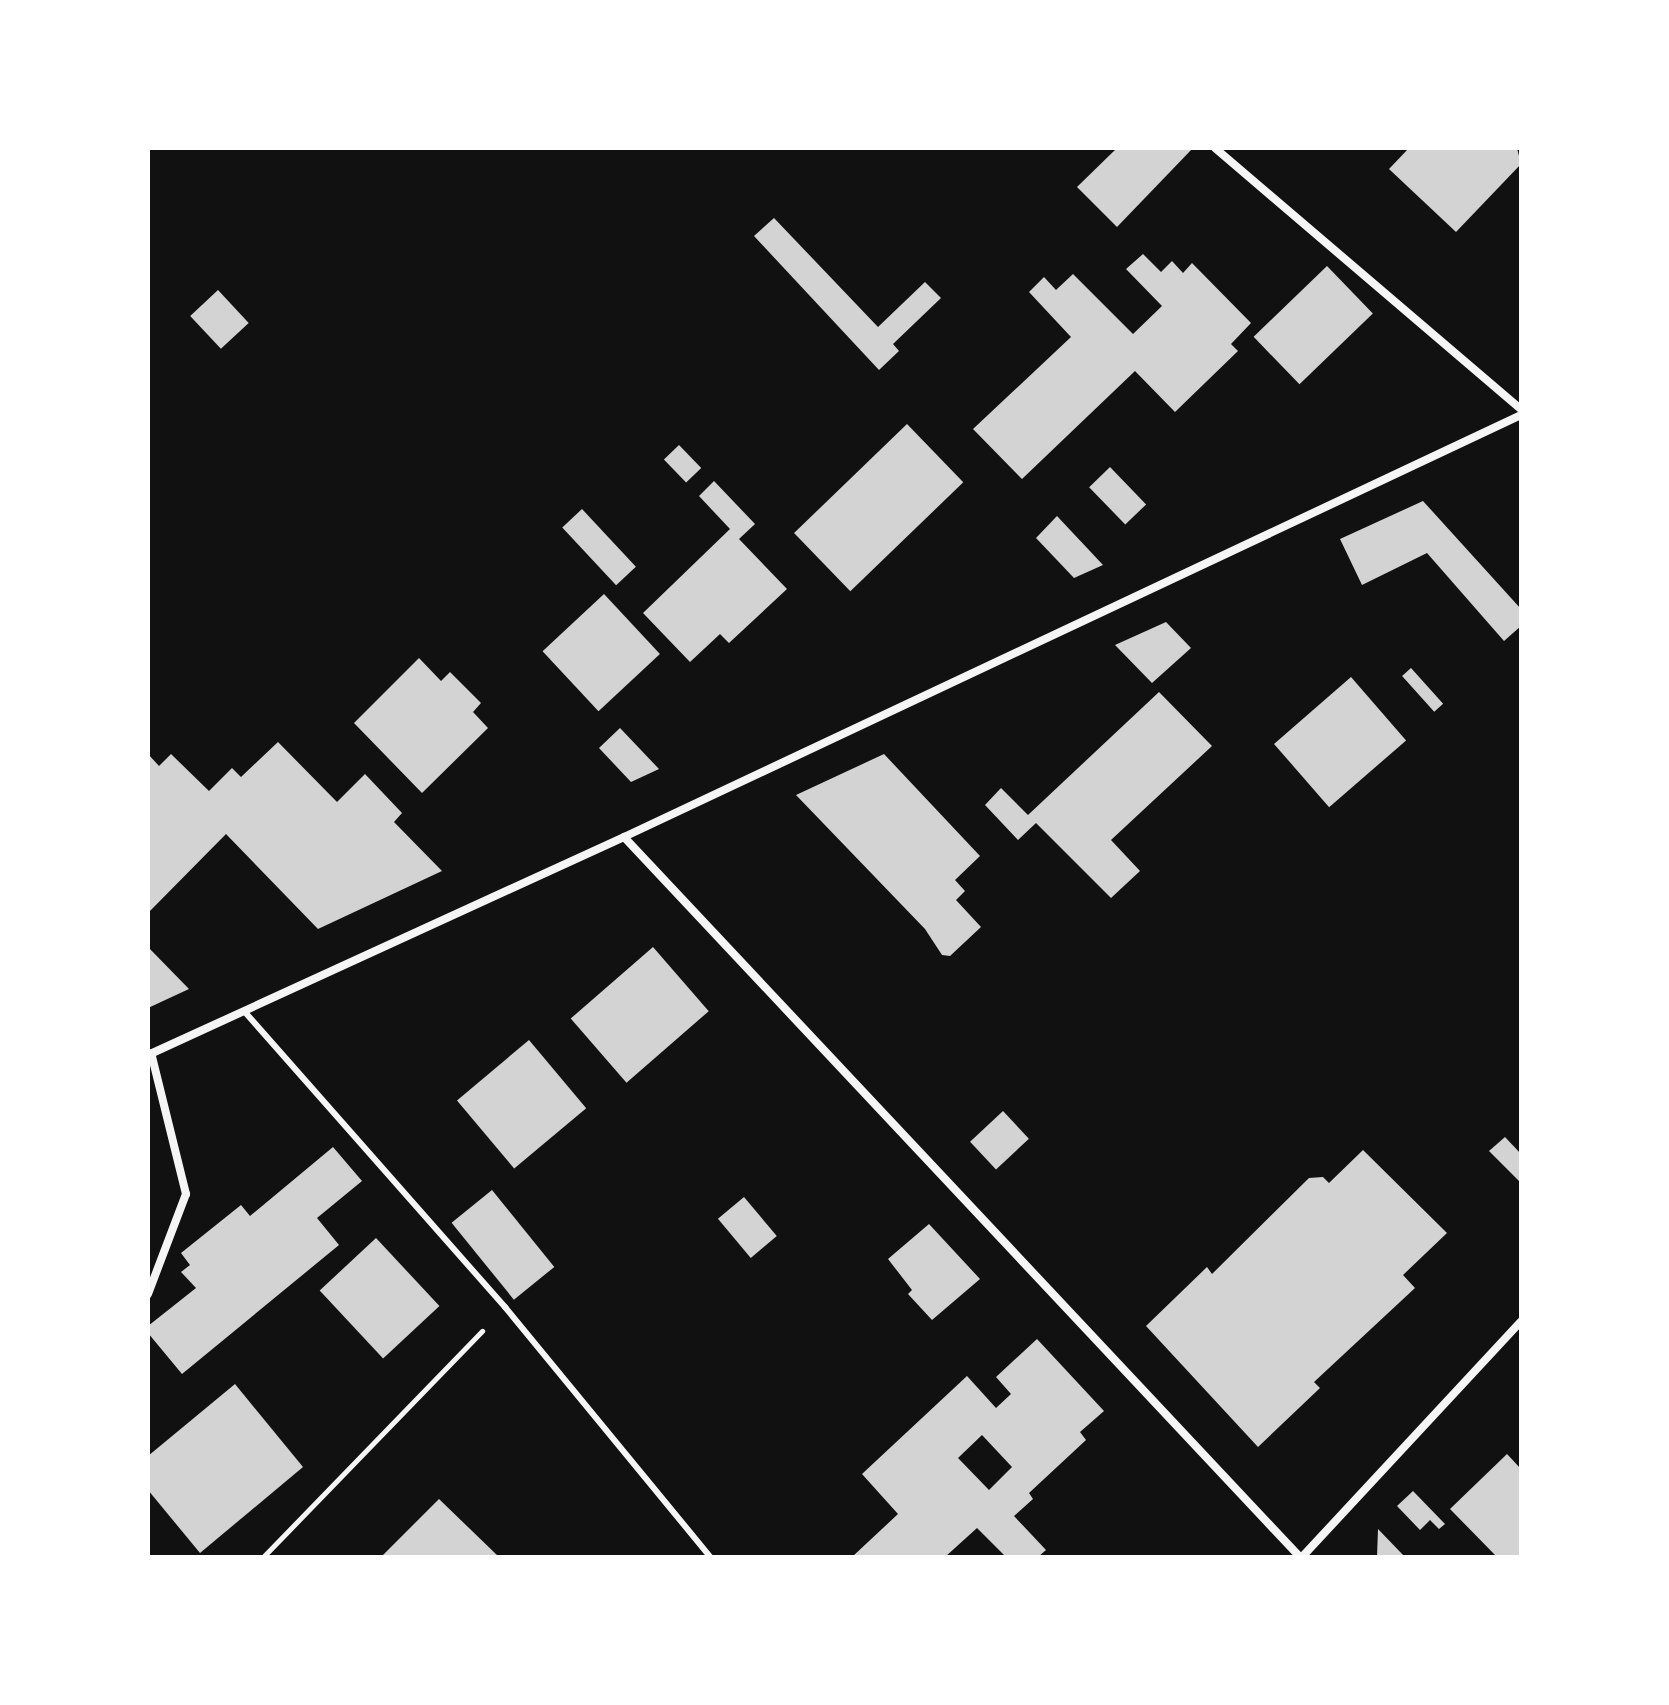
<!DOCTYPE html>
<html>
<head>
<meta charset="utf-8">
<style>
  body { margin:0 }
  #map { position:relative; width:1669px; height:1705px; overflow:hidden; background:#111; font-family:Montserrat,sans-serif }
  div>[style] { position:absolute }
  .building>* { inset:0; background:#d3d3d3; transform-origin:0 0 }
  .path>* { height:5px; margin:-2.5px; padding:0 2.5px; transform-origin:2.5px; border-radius:2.5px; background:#f5f5f5 }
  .service>* { height:6px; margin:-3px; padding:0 3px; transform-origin:3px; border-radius:3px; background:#f5f5f5 }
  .minor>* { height:8px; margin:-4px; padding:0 4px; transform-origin:4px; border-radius:4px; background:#f5f5f5 }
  span { translate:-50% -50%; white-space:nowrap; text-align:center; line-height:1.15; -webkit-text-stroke:8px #fff; paint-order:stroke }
  .frame { position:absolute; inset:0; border:150px solid #fff; pointer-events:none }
</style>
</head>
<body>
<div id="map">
  <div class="building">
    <i style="clip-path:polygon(1117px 148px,1193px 148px,1117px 227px,1077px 187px)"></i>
    <i style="clip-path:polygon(1409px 148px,1517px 148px,1521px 164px,1456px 232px,1389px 169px)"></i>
    <i style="clip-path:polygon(774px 218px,878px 327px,925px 282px,941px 298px,893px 344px,899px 351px,879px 370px,754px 236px)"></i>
    <i style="clip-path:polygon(1143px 254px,1161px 272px,1172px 261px,1183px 273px,1192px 263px,1251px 323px,1231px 344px,1238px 351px,1175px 412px,1135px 371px,1022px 479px,973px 429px,1071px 337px,1029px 292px,1044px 277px,1056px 290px,1073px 274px,1133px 334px,1162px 306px,1126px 269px)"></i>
    <i style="left:1327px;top:266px;width:66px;height:102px;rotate:46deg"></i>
    <i style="left:218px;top:290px;width:45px;height:38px;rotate:47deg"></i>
    <i style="left:907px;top:424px;width:81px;height:157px;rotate:46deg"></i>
    <i style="left:679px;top:445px;width:32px;height:21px;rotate:46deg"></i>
    <i style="left:1110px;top:467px;width:52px;height:29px;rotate:46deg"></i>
    <i style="clip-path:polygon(714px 481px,755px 524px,739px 539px,787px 589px,729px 643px,720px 634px,690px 662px,643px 613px,730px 529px,699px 496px)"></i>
    <i style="clip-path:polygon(1423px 501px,1521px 609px,1521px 626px,1504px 641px,1427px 553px,1362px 585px,1340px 539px)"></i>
    <i style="left:582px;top:509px;width:79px;height:27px;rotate:47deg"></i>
    <i style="clip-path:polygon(1057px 516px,1103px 565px,1074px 578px,1036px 538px)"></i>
    <i style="left:604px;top:594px;width:82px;height:84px;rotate:47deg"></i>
    <i style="clip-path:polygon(1166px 622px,1191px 648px,1152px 683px,1115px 645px)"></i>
    <i style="clip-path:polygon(419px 658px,441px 681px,450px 672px,481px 703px,473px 712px,488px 728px,422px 793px,354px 723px)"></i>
    <i style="left:1411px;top:668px;width:48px;height:12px;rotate:48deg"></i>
    <i style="left:1351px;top:677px;width:84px;height:102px;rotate:49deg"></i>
    <i style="clip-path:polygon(1159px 692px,1212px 746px,1111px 840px,1140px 871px,1111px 898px,1036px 823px,1018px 840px,985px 805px,1001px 788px,1028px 815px)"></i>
    <i style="clip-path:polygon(620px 728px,659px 769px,631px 782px,599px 748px)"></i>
    <i style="clip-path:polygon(278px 742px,337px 802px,365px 774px,402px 813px,394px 822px,442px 871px,318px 929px,226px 834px,148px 913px,148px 754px,159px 766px,171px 754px,209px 791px,232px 768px,241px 777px)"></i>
    <i style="clip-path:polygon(884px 754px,980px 856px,955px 880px,965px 891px,956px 900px,981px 927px,950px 956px,942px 955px,925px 929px,796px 795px)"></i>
    <i style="clip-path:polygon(148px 947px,189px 989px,148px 1008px)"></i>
    <i style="left:653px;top:947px;width:85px;height:109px;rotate:49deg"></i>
    <i style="left:529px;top:1040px;width:89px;height:94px;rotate:50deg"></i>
    <i style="left:1003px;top:1111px;width:38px;height:45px;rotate:47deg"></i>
    <i style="clip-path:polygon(1505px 1137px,1521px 1154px,1521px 1183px,1489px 1151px)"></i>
    <i style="clip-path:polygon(333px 1147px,362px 1181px,317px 1218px,339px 1245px,182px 1374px,148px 1333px,148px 1326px,196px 1288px,181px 1272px,190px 1265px,181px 1253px,241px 1205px,250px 1216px)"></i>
    <i style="clip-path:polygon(1363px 1150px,1447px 1233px,1403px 1275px,1415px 1288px,1314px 1382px,1320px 1388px,1258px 1447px,1146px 1326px,1207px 1267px,1212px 1274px,1309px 1178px,1323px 1177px,1329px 1183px)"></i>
    <i style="left:492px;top:1190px;width:99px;height:52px;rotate:51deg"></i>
    <i style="left:744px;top:1197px;width:51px;height:34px;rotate:50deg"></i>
    <i style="clip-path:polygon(929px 1224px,980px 1279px,932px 1320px,908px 1294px,912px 1290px,888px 1259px)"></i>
    <i style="left:376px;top:1238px;width:93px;height:77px;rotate:47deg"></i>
    <i style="clip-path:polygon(evenodd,1037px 1339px,1104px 1411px,1080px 1432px,1086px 1440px,1029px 1493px,1033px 1499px,1014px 1516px,1046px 1550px,1038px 1557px,1006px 1557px,977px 1528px,945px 1557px,852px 1557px,898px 1514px,862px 1474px,967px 1376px,996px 1408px,1011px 1394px,996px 1377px,1037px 1339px,982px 1435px,1012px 1467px,989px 1490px,958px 1458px,982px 1435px)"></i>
    <i style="clip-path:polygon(235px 1384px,303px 1467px,200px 1553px,148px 1490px,148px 1456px)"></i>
    <i style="clip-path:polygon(1507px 1454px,1521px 1469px,1521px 1557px,1497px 1557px,1450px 1509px)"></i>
    <i style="clip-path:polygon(1413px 1491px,1445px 1524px,1439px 1529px,1430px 1520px,1420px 1530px,1397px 1506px)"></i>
    <i style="clip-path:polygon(439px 1499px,499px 1557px,381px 1557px)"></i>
    <i style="clip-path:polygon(1378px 1529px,1405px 1557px,1377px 1557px)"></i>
  </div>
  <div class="path">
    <i style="left:263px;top:1557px;width:315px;rotate:-45.9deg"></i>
  </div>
  <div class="service">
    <i style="left:244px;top:1011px;width:395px;rotate:48.6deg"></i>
    <i style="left:505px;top:1307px;width:323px;rotate:50.6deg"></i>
  </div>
  <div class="minor">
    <i style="left:1215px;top:148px;width:402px;rotate:40.5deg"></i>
    <i style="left:624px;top:837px;width:988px;rotate:46.81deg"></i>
    <i style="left:148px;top:1055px;width:524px;rotate:-24.61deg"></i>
    <i style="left:624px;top:837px;width:991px;rotate:-25.19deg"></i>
    <i style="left:148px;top:1294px;width:107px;rotate:-69.2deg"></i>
    <i style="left:186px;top:1194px;width:145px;rotate:-103.9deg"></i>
    <i style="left:1302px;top:1557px;width:322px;rotate:-47.1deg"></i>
  </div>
  <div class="frame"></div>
</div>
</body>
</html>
